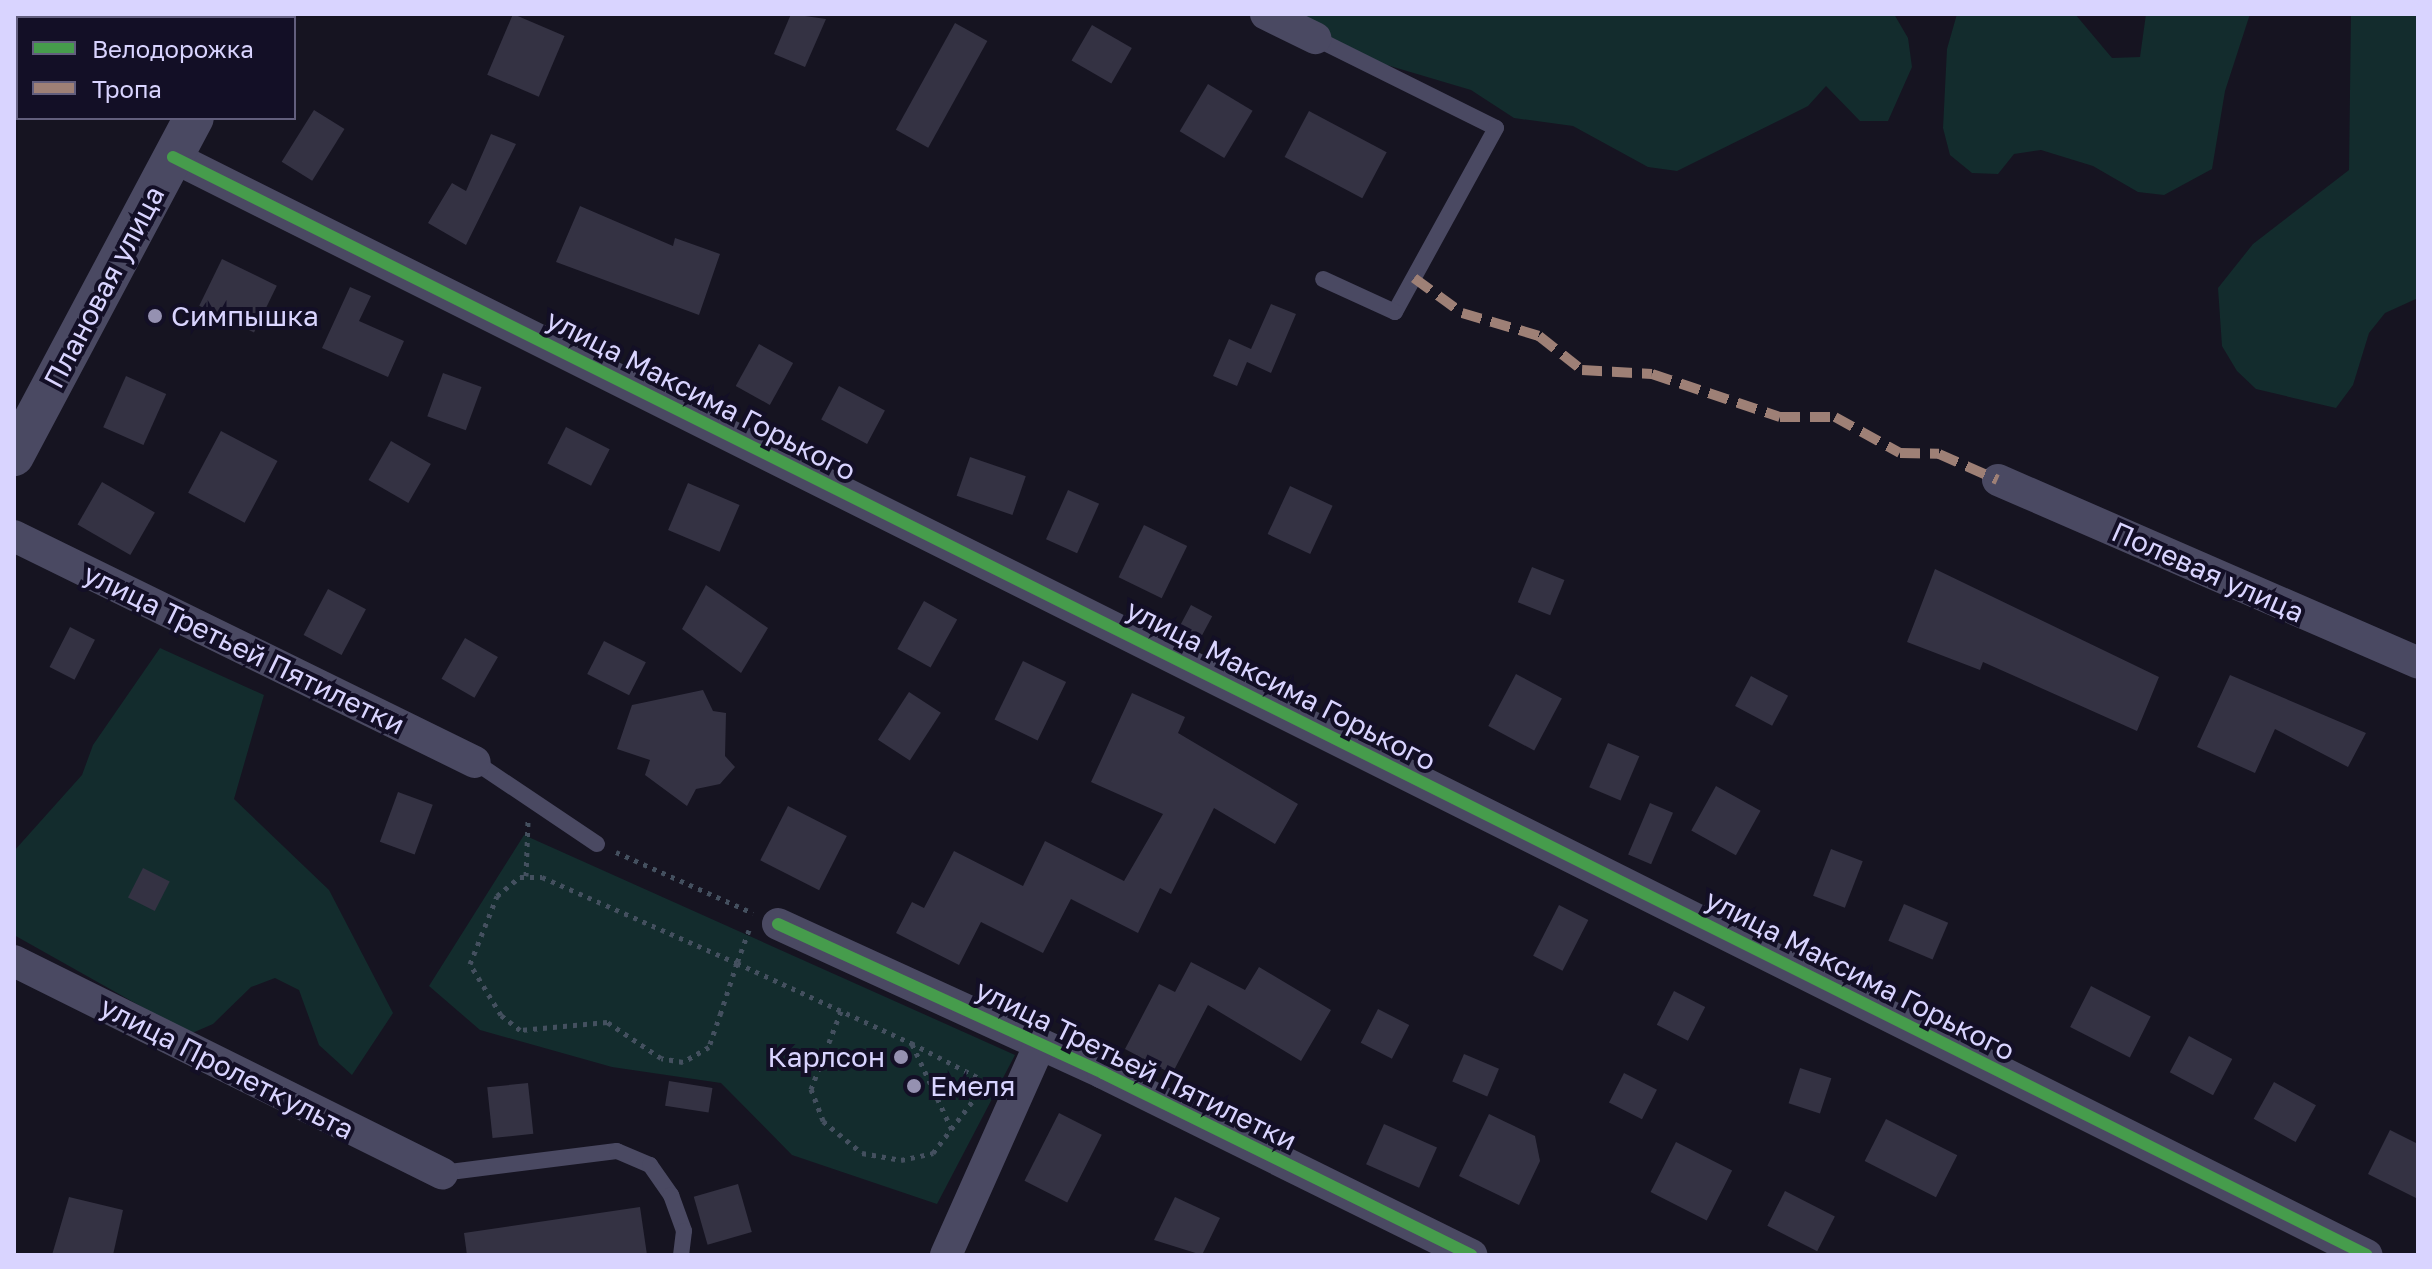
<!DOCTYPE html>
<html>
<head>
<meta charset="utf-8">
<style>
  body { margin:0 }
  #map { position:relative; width:2432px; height:1269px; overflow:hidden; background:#161421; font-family:"Golos Text",sans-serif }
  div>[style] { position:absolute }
  .green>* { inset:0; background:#132c2d }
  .building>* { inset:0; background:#343243; transform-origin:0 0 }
  .path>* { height:5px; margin-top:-2.5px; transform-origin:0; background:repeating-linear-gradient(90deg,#44505f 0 4px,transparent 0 10px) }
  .service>* { height:16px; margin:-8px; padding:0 8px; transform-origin:8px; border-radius:8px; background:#4a4962 }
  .minor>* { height:32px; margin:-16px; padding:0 16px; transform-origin:16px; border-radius:16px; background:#4a4962 }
  .tertiary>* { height:40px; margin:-20px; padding:0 20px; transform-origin:20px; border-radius:20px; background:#4a4962 }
  .quiet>* { height:10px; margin-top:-5px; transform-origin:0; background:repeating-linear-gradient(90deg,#9e8076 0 20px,transparent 0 30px) }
  .cycleway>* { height:12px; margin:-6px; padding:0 6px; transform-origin:6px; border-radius:6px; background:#469c4c }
  .dots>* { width:22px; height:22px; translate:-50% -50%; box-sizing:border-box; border:4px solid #130f26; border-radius:50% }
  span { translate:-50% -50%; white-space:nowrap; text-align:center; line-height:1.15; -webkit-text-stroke:8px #130f26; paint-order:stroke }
  .street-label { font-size:28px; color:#d9d4ff }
  .poi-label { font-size:28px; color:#d9d4ff }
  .left { translate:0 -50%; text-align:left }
  .right { translate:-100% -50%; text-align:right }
  .frame { position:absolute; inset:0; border:16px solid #d9d4ff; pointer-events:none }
  .legend { position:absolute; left:16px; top:16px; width:280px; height:104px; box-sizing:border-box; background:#130f26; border:2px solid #625e7d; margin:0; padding:10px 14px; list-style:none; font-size:24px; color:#d9d4ff }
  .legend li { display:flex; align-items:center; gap:16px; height:40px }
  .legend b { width:40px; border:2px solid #625e7d }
</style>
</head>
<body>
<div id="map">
  <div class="green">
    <i style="clip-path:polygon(1304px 14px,1894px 14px,1908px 38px,1912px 67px,1888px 121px,1860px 121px,1826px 86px,1808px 106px,1677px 171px,1648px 167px,1573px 126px,1514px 118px,1471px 90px,1343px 52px)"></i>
    <i style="clip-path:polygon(1957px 14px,2075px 14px,2112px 58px,2140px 57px,2146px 14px,2250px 14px,2225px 91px,2212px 169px,2164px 195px,2138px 192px,2093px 166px,2041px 150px,2014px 154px,1998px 174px,1972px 173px,1950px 155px,1943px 128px,1947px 49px)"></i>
    <i style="clip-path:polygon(2351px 14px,2418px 14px,2418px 298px,2385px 313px,2369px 333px,2353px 385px,2336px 408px,2256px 389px,2237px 371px,2222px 346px,2218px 288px,2253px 244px,2349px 170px)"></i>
    <i style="clip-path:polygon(160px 648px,264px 695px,234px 799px,329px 890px,393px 1013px,352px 1075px,319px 1045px,299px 990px,275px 978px,251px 987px,213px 1024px,190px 1034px,14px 935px,14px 851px,82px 775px,93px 745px)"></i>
    <i style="clip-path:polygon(524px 835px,1015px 1055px,937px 1204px,792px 1155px,721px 1083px,612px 1067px,480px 1030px,429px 986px)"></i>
  </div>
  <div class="building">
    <i style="left:513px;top:14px;width:56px;height:66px;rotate:23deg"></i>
    <i style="clip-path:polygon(791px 14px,826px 19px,805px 67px,774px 54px)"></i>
    <i style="left:955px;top:23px;width:37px;height:122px;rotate:29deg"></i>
    <i style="left:1092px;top:25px;width:46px;height:41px;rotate:30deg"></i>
    <i style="left:1208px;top:84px;width:52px;height:55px;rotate:31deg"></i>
    <i style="left:314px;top:110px;width:36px;height:61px;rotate:32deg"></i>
    <i style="left:1309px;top:111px;width:88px;height:52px;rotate:28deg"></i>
    <i style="clip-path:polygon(491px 134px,516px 144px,466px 245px,428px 223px,452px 183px,466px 191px)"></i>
    <i style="clip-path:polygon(580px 206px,673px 246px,675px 238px,720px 254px,699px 315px,556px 262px)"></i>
    <i style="left:222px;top:259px;width:61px;height:52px;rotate:26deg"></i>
    <i style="clip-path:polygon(350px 287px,371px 296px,359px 321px,404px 341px,388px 377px,322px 348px)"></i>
    <i style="clip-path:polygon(1271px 304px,1296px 314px,1271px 373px,1247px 362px,1237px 386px,1213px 376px,1229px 339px,1251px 349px)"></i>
    <i style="left:759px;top:344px;width:39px;height:48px;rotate:29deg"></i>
    <i style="left:443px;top:373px;width:41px;height:46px;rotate:20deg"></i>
    <i style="left:126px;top:376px;width:44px;height:56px;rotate:24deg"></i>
    <i style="left:839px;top:386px;width:52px;height:38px;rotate:28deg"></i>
    <i style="left:566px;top:427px;width:49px;height:41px;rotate:27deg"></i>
    <i style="left:221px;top:431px;width:64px;height:70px;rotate:28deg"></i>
    <i style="left:391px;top:441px;width:46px;height:45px;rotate:30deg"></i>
    <i style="left:970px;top:457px;width:59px;height:41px;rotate:19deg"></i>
    <i style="left:102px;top:482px;width:61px;height:49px;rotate:30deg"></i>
    <i style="left:688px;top:483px;width:56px;height:51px;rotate:23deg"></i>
    <i style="left:1290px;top:486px;width:47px;height:53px;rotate:25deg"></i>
    <i style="left:1068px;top:490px;width:34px;height:54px;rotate:24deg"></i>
    <i style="left:1144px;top:525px;width:48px;height:58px;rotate:26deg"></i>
    <i style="left:1532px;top:567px;width:35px;height:38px;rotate:22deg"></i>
    <i style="clip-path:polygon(1935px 569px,2159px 677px,2137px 731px,1983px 662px,1980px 670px,1907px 642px)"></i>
    <i style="clip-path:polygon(706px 585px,768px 628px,741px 673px,682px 629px)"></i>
    <i style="left:328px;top:589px;width:43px;height:52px;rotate:28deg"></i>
    <i style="left:924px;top:601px;width:38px;height:55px;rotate:29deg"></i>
    <i style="left:1191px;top:605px;width:24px;height:34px;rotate:28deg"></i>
    <i style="left:70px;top:627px;width:28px;height:45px;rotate:27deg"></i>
    <i style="left:465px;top:638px;width:38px;height:47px;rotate:30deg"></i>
    <i style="left:604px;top:641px;width:47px;height:37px;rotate:27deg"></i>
    <i style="left:1023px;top:661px;width:48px;height:65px;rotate:26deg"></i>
    <i style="left:1516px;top:674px;width:52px;height:59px;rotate:28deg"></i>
    <i style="clip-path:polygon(2230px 675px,2366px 733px,2348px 767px,2275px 729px,2255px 773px,2197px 747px)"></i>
    <i style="left:1751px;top:676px;width:42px;height:34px;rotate:28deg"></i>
    <i style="clip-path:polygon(703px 690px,713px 711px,726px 713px,725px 756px,735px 767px,720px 784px,696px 789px,687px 806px,645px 775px,650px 760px,617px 749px,632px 705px)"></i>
    <i style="left:909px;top:692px;width:38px;height:57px;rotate:33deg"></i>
    <i style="clip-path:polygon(1132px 693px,1185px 717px,1178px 733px,1298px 804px,1275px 844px,1214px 808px,1171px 894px,1160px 888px,1138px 933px,1071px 899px,1043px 953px,981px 922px,959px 965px,896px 933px,912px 902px,924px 908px,954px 851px,1023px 886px,1045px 841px,1124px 881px,1163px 814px,1091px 782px)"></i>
    <i style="left:1608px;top:743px;width:34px;height:48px;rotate:23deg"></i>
    <i style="left:1716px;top:786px;width:51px;height:51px;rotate:29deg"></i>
    <i style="left:398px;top:792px;width:37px;height:53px;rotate:20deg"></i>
    <i style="left:1650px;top:803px;width:25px;height:56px;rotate:23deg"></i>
    <i style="left:788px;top:806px;width:66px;height:61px;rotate:27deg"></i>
    <i style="left:1831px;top:849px;width:34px;height:50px;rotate:21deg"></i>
    <i style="left:143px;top:868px;width:30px;height:33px;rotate:27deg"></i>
    <i style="left:1904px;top:904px;width:48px;height:40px;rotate:23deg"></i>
    <i style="left:1559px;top:905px;width:33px;height:57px;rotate:27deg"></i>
    <i style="clip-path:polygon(1191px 962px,1245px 990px,1259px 967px,1331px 1010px,1301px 1061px,1208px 1005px,1172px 1074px,1125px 1049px,1159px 984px,1175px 992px)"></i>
    <i style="left:2091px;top:986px;width:67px;height:46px;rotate:27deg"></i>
    <i style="left:1674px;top:991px;width:35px;height:38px;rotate:27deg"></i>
    <i style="left:1378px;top:1009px;width:35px;height:38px;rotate:27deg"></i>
    <i style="left:2189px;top:1036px;width:49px;height:41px;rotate:28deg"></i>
    <i style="left:1464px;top:1054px;width:38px;height:30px;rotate:23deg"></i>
    <i style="left:1800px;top:1068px;width:33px;height:37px;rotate:18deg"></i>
    <i style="left:1624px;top:1073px;width:37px;height:33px;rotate:27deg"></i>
    <i style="left:669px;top:1081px;width:44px;height:25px;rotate:9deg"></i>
    <i style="left:2274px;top:1082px;width:48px;height:42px;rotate:29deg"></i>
    <i style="left:528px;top:1083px;width:51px;height:41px;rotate:84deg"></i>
    <i style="left:1059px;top:1113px;width:48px;height:76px;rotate:27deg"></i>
    <i style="clip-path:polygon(1489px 1114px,1535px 1136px,1540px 1161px,1519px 1205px,1459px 1176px)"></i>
    <i style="left:1886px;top:1119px;width:80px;height:47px;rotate:27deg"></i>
    <i style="left:1384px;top:1124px;width:58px;height:44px;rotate:24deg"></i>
    <i style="clip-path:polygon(2390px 1130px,2418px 1144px,2418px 1199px,2368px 1174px)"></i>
    <i style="left:1676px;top:1142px;width:63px;height:56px;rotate:27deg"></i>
    <i style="left:738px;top:1184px;width:50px;height:46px;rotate:74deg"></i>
    <i style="left:1785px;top:1191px;width:56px;height:39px;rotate:27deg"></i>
    <i style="clip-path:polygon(69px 1197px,123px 1210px,113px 1255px,52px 1255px)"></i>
    <i style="clip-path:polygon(1175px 1197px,1220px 1218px,1202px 1255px,1154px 1240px)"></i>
    <i style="clip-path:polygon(640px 1207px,647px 1255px,467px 1255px,464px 1233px)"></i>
  </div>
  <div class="path">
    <i style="left:616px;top:852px;width:150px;rotate:24deg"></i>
    <i style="left:526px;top:876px;width:55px;rotate:-87.9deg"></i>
    <i style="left:749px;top:930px;width:35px;rotate:110deg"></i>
    <i style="left:737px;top:963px;width:52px;rotate:108.1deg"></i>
    <i style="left:721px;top:1012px;width:37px;rotate:109deg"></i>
    <i style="left:709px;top:1047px;width:30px;rotate:150deg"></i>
    <i style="left:683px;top:1062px;width:22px;rotate:-170deg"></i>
    <i style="left:661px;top:1058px;width:65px;rotate:-146.3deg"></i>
    <i style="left:607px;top:1022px;width:87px;rotate:174.7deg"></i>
    <i style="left:520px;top:1030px;width:24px;rotate:-142deg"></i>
    <i style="left:501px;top:1015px;width:60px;rotate:-121.3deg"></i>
    <i style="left:470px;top:964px;width:73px;rotate:-68.3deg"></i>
    <i style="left:497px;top:896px;width:30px;rotate:-40deg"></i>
    <i style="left:520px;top:877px;width:22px"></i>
    <i style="left:542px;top:877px;width:213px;rotate:23.8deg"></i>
    <i style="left:737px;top:963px;width:192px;rotate:24.7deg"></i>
    <i style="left:911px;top:1043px;width:85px;rotate:27.2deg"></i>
    <i style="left:987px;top:1082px;width:5px;rotate:-53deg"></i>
    <i style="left:841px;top:1011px;width:84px;rotate:111deg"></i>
    <i style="left:811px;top:1089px;width:34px;rotate:69deg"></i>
    <i style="left:823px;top:1121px;width:50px;rotate:39.4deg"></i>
    <i style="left:862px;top:1153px;width:40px;rotate:10deg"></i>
    <i style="left:901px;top:1160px;width:33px;rotate:-12deg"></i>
    <i style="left:933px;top:1153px;width:89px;rotate:-52.7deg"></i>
    <i style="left:912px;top:1044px;width:99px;rotate:65deg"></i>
  </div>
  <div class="service">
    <i style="left:1315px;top:38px;width:202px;rotate:26.4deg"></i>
    <i style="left:1496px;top:128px;width:210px;rotate:118.8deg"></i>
    <i style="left:1395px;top:312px;width:79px;rotate:-155.4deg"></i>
    <i style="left:475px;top:762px;width:147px;rotate:33.9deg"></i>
    <i style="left:442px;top:1173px;width:176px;rotate:-7.2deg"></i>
    <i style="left:617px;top:1151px;width:36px;rotate:23deg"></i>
    <i style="left:650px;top:1165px;width:37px;rotate:55deg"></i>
    <i style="left:671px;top:1195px;width:38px;rotate:70deg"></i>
    <i style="left:684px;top:1231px;width:24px;rotate:97deg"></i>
  </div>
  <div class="minor">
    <i style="left:1266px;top:14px;width:55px;rotate:26.1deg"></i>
    <i style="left:173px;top:157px;width:2453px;rotate:26.59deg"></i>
    <i style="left:1998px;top:480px;width:458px;rotate:23.5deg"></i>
    <i style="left:14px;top:536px;width:513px;rotate:26.12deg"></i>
    <i style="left:778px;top:924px;width:358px;rotate:24.6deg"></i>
    <i style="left:1103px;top:1073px;width:411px;rotate:26.3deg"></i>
    <i style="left:14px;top:961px;width:478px;rotate:26.4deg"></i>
    <i style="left:946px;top:1255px;width:231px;rotate:-66deg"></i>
  </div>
  <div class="tertiary">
    <i style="left:247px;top:18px;width:4px;rotate:-63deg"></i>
    <i style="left:14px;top:456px;width:383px;rotate:-62deg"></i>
  </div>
  <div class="quiet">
    <i style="left:1414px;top:278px;width:59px;rotate:36.1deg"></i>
    <i style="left:1462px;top:313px;width:80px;rotate:16.6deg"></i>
    <i style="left:1539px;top:336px;width:55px;rotate:38.3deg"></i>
    <i style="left:1582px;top:370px;width:70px;rotate:3.3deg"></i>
    <i style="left:1652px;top:374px;width:135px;rotate:18.6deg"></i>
    <i style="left:1780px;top:417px;width:55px"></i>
    <i style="left:1835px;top:417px;width:74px;rotate:29deg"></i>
    <i style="left:1900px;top:453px;width:39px;rotate:1deg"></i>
    <i style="left:1939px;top:454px;width:64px;rotate:23.8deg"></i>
  </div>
  <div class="cycleway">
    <i style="left:173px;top:157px;width:2453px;rotate:26.59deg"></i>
    <i style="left:778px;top:924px;width:358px;rotate:24.6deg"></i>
    <i style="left:1103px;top:1073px;width:411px;rotate:26.3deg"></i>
  </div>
  <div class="dots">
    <i style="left:155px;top:316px;background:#9591b1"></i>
    <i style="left:901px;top:1057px;background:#9591b1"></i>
    <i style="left:914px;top:1086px;background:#9591b1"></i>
  </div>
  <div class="street-label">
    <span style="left:104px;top:287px;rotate:-62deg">Плановая улица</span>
    <span style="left:701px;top:395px;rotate:27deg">улица Максима Горького</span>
    <span style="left:2208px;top:572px;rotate:24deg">Полевая улица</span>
    <span style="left:244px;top:649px;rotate:26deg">улица Третьей Пятилетки</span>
    <span style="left:1281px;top:685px;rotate:27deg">улица Максима Горького</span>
    <span style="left:1860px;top:975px;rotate:27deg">улица Максима Горького</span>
    <span style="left:1136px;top:1065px;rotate:26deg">улица Третьей Пятилетки</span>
    <span style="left:227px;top:1068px;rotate:27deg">улица Пролеткульта</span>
  </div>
  <div class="poi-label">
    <span class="left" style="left:171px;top:316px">Симпышка</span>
    <span class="right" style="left:885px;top:1057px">Карлсон</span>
    <span class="left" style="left:930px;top:1086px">Емеля</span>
  </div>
  <div class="frame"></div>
  <ul class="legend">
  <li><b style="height:10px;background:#469c4c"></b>Велодорожка</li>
  <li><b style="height:10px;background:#9e8076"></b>Тропа</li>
  </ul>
</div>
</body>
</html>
